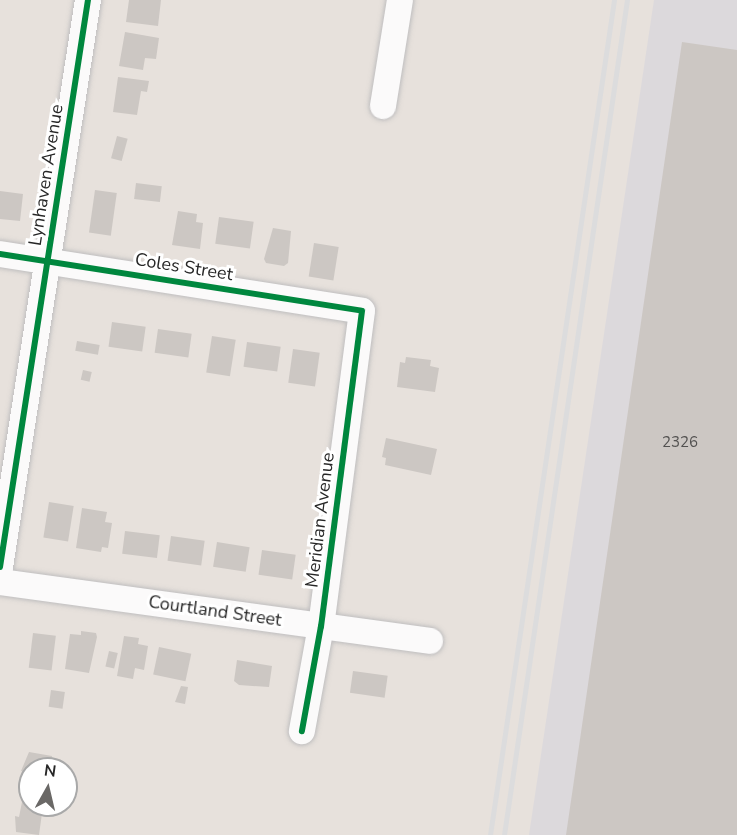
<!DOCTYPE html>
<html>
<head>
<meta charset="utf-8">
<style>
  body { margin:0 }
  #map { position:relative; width:737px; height:835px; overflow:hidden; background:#e7e1dc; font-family:"Nunito Sans",sans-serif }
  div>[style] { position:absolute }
  .industrial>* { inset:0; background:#dcd9dc }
  .building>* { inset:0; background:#ccc7c3; transform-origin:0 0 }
  .roads { filter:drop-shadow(0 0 2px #bfbebf) drop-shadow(0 0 2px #bfbebf) }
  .minor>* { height:26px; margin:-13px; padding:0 13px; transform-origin:13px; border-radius:13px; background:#fbfafa }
  .rail>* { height:4.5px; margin:-2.25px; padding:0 2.25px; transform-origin:2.25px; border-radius:2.25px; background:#dcdcdd }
  .cycleway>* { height:6px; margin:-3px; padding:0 3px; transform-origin:3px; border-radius:3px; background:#00873e }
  span { translate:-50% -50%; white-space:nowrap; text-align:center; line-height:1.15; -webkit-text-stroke:6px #fff; paint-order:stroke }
  .number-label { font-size:15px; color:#525150 }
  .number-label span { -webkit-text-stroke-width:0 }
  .street-label { font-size:18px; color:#272727 }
  .north { position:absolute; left:18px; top:757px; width:60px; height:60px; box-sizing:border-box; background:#fff; border:2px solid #a9a9a9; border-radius:50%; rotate:8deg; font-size:16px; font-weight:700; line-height:24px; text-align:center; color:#272727 }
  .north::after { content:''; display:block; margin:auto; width:21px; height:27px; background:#6a6866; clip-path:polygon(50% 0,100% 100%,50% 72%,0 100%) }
</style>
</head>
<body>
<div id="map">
  <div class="industrial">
    <i style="clip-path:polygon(654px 0,737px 0,737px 835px,529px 835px)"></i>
  </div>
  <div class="building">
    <i style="clip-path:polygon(129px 0,161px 0,158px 26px,126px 22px)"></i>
    <i style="clip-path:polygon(125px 32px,159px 38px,156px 59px,145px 58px,143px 70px,119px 66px)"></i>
    <i style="clip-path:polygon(682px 42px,737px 50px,737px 835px,566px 835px)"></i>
    <i style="clip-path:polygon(118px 77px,149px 81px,147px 92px,141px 91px,137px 115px,113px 112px)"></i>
    <i style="left:117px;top:136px;width:11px;height:23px;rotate:15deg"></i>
    <i style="left:136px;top:183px;width:26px;height:16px;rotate:7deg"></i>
    <i style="left:95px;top:190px;width:22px;height:43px;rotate:8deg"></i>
    <i style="clip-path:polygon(0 191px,23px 194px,20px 221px,0 219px)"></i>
    <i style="clip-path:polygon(178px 211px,197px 214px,196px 222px,203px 223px,200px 249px,172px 245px)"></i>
    <i style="left:219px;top:217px;width:35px;height:27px;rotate:8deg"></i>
    <i style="clip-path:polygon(273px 228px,291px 231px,288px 263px,284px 266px,266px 263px,264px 259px)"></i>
    <i style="left:314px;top:243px;width:25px;height:34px;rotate:9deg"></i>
    <i style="left:112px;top:322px;width:34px;height:25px;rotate:8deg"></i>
    <i style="left:158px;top:329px;width:34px;height:24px;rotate:8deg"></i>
    <i style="left:212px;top:336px;width:24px;height:37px;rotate:9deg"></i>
    <i style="left:77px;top:341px;width:23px;height:10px;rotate:10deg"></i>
    <i style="left:247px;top:342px;width:34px;height:25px;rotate:8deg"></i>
    <i style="left:293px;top:349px;width:27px;height:34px;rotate:8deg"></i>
    <i style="clip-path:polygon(406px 357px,431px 360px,430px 366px,439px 368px,435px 392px,397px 387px,400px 362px,405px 363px)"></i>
    <i style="left:83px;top:370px;width:9px;height:10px;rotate:13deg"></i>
    <i style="clip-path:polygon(386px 438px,437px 449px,431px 475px,385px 465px,386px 458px,382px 457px)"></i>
    <i style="left:49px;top:502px;width:25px;height:36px;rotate:9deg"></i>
    <i style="clip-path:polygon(82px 508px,107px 512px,105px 522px,112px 523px,108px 548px,102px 547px,101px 552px,76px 548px)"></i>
    <i style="left:125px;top:531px;width:35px;height:23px;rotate:7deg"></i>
    <i style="left:171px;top:536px;width:34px;height:25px;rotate:8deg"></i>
    <i style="left:217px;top:542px;width:33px;height:25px;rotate:9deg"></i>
    <i style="left:262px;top:550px;width:34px;height:25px;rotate:8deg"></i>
    <i style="clip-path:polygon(81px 631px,96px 633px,97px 637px,89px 673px,65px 669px,70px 634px,81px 635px)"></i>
    <i style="left:33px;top:633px;width:23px;height:35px;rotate:7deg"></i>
    <i style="clip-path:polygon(124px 636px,139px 638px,138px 644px,148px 646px,144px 670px,135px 668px,133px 679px,117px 676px)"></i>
    <i style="left:159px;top:647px;width:33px;height:28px;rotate:12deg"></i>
    <i style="left:109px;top:651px;width:9px;height:16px;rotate:13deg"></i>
    <i style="clip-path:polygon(237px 660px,272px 666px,269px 687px,239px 685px,234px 681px)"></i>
    <i style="left:353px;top:671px;width:35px;height:22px;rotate:8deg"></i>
    <i style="clip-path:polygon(181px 686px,188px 687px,185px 704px,175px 702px)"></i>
    <i style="left:51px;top:690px;width:14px;height:17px;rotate:8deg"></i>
    <i style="clip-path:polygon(29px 752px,52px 756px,50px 769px,30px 769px,30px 781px,25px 780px,26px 772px,21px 771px)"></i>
    <i style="clip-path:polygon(28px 799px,30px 805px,43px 806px,39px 835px,16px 832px,15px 816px,19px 817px,22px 802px,27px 803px)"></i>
  </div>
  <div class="roads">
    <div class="minor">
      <i style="left:383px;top:106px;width:107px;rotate:-80.9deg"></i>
      <i style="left:0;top:254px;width:366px;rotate:8.9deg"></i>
      <i style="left:362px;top:311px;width:318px;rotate:97.4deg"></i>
      <i style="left:321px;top:626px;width:107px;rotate:100.3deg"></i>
      <i style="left:0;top:567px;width:574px;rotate:-81.18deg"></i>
      <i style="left:0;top:582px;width:434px;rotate:7.8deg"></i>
    </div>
  </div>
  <div class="rail">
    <i style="left:490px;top:835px;width:844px;rotate:-81.55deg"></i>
    <i style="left:504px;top:835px;width:844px;rotate:-81.62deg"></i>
  </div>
  <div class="cycleway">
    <i style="left:0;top:254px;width:366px;rotate:8.9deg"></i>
    <i style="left:362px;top:311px;width:318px;rotate:97.4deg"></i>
    <i style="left:321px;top:626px;width:107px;rotate:100.3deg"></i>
    <i style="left:0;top:567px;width:574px;rotate:-81.18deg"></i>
  </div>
  <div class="number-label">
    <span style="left:680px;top:443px">2326</span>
  </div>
  <div class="street-label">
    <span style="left:46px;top:175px;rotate:-81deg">Lynhaven Avenue</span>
    <span style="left:184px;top:267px;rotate:9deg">Coles Street</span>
    <span style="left:320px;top:520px;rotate:-83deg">Meridian Avenue</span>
    <span style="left:215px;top:611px;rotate:8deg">Courtland Street</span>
  </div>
  <div class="north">N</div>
</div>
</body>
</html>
